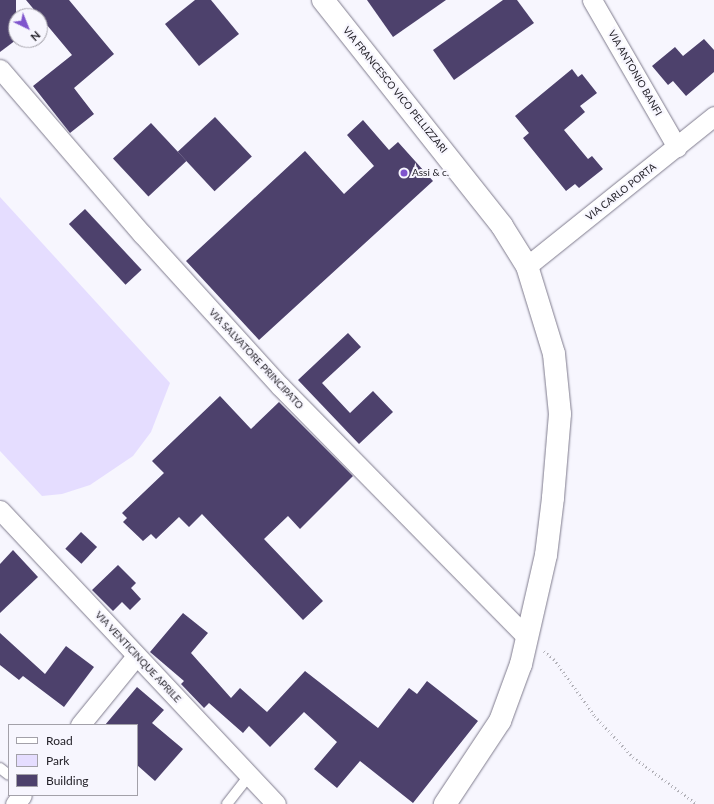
<!DOCTYPE html>
<html>
<head>
<meta charset="utf-8">
<style>
  body { margin:0 }
  #map { position:relative; width:714px; height:804px; overflow:hidden; background:#f7f6fe; font-family:Lato,sans-serif }
  div>[style] { position:absolute }
  .green>* { inset:0; background:#e5ddff }
  .building>* { inset:0; background:#4d416c; transform-origin:0 0 }
  .path>* { height:2.5px; margin-top:-1.25px; transform-origin:0; background:repeating-linear-gradient(90deg,#b2b1b8 0 1px,transparent 0 4px) }
  .roads { filter:drop-shadow(0 0 1px #7f7b8d) drop-shadow(0 0 1px #7f7b8d) }
  .service>* { height:10px; margin:-5px; padding:0 5px; transform-origin:5px; border-radius:5px; background:#fff }
  .minor>* { height:19px; margin:-9.5px; padding:0 9.5px; transform-origin:9.5px; border-radius:9.5px; background:#fff }
  .tertiary>* { height:22px; margin:-11px; padding:0 11px; transform-origin:11px; border-radius:11px; background:#fff }
  .dots>* { width:11px; height:11px; translate:-50% -50%; box-sizing:border-box; border:2px solid #f7f6fe; border-radius:50% }
  span { translate:-50% -50%; white-space:nowrap; text-align:center; line-height:1.15; -webkit-text-stroke:4px #f7f6fe; paint-order:stroke }
  .street-label { font-size:10px; color:#242229 }
  .poi-label { font-size:10px; color:#242229 }
  .left { translate:0 -50%; text-align:left }
  .legend { position:absolute; left:8px; top:724px; width:130px; height:72px; box-sizing:border-box; background:#f7f6fe; border:1px solid #a3a1a9; margin:0; padding:5px 7px; list-style:none; font-size:12px; color:#242229 }
  .legend li { display:flex; align-items:center; gap:8px; height:20px }
  .legend b { width:20px; border:1px solid #a3a1a9 }
  .north { position:absolute; left:8px; top:8px; width:40px; height:40px; box-sizing:border-box; background:#f7f6fe; border:1px solid #a3a1a9; border-radius:50%; rotate:137deg; font-size:11px; font-weight:700; line-height:16px; text-align:center; color:#242229 }
  .north::after { content:''; display:block; margin:auto; width:14px; height:18px; background:#7f54cd; clip-path:polygon(50% 0,100% 100%,50% 72%,0 100%) }
</style>
</head>
<body>
<div id="map">
  <div class="green">
    <i style="clip-path:polygon(0 197px,170px 383px,151px 432px,133px 456px,90px 485px,62px 494px,42px 496px,0 451px)"></i>
  </div>
  <div class="building">
    <i style="clip-path:polygon(0 0,16px 0,16px 40px,0 52px)"></i>
    <i style="clip-path:polygon(26px 0,69px 0,114px 54px,74px 88px,94px 114px,70px 133px,33px 86px,72px 55px)"></i>
    <i style="clip-path:polygon(195px 0,211px 0,239px 34px,199px 66px,165px 24px)"></i>
    <i style="clip-path:polygon(367px 0,446px 0,393px 37px)"></i>
    <i style="clip-path:polygon(503px 0,517px 0,534px 23px,454px 80px,433px 50px)"></i>
    <i style="clip-path:polygon(704px 39px,714px 50px,714px 72px,686px 96px,673px 81px,668px 85px,652px 66px,675px 47px,683px 56px)"></i>
    <i style="clip-path:polygon(572px 69px,578px 77px,582px 74px,597px 93px,580px 106px,585px 112px,564px 130px,588px 159px,592px 156px,603px 169px,579px 188px,575px 184px,566px 191px,523px 138px,529px 133px,515px 116px)"></i>
    <i style="left:215px;top:117px;width:54px;height:51px;rotate:47deg"></i>
    <i style="clip-path:polygon(363px 120px,389px 150px,398px 142px,433px 181px,259px 340px,186px 261px,305px 151px,344px 194px,374px 166px,347px 135px)"></i>
    <i style="left:151px;top:123px;width:52px;height:52px;rotate:47deg"></i>
    <i style="left:85px;top:209px;width:83px;height:22px;rotate:47deg"></i>
    <i style="clip-path:polygon(348px 333px,361px 347px,322px 383px,350px 413px,373px 391px,393px 412px,359px 444px,298px 380px)"></i>
    <i style="clip-path:polygon(220px 396px,251px 429px,279px 402px,353px 476px,300px 529px,288px 516px,264px 539px,323px 601px,303px 620px,202px 514px,189px 527px,179px 517px,156px 539px,151px 534px,143px 541px,123px 522px,127px 518px,122px 513px,164px 473px,152px 461px)"></i>
    <i style="left:81px;top:532px;width:22px;height:23px;rotate:43deg"></i>
    <i style="clip-path:polygon(13px 550px,38px 577px,0 613px,0 564px)"></i>
    <i style="clip-path:polygon(118px 565px,136px 583px,131px 588px,141px 599px,130px 610px,122px 602px,113px 611px,92px 590px)"></i>
    <i style="clip-path:polygon(183px 613px,208px 633px,191px 653px,231px 698px,240px 688px,267px 712px,305px 671px,378px 728px,409px 688px,417px 694px,427px 681px,478px 721px,413px 803px,360px 761px,337px 788px,314px 769px,337px 742px,304px 712px,270px 747px,249px 726px,243px 733px,209px 703px,204px 708px,181px 684px,184px 681px,150px 652px)"></i>
    <i style="clip-path:polygon(0 633px,45px 674px,66px 646px,94px 667px,64px 707px,23px 676px,19px 680px,0 665px)"></i>
    <i style="clip-path:polygon(137px 687px,164px 710px,152px 723px,183px 749px,155px 781px,137px 765px,137px 725px,105px 725px)"></i>
  </div>
  <div class="path">
    <i style="left:544px;top:651px;width:13px;rotate:39deg"></i>
    <i style="left:554px;top:659px;width:70px;rotate:54.3deg"></i>
    <i style="left:595px;top:716px;width:56px;rotate:47.2deg"></i>
    <i style="left:633px;top:757px;width:79px;rotate:36.3deg"></i>
  </div>
  <div class="roads">
    <div class="service">
      <i style="left:0;top:768px;width:11px;rotate:38deg"></i>
      <i style="left:227px;top:804px;width:37px;rotate:-52deg"></i>
    </div>
    <div class="minor">
      <i style="left:592px;top:0;width:170px;rotate:60deg"></i>
      <i style="left:0;top:69px;width:218px;rotate:49.3deg"></i>
      <i style="left:142px;top:234px;width:205px;rotate:47.8deg"></i>
      <i style="left:280px;top:386px;width:351px;rotate:45.5deg"></i>
      <i style="left:527px;top:266px;width:240px;rotate:-38.7deg"></i>
      <i style="left:0;top:510px;width:403px;rotate:46.8deg"></i>
      <i style="left:80px;top:725px;width:89px;rotate:-50.9deg"></i>
      <i style="left:15px;top:804px;width:11px;rotate:-52deg"></i>
    </div>
    <div class="tertiary">
      <i style="left:323px;top:0;width:288px;rotate:51.6deg"></i>
      <i style="left:502px;top:226px;width:47px;rotate:58deg"></i>
      <i style="left:527px;top:266px;width:92px;rotate:72.9deg"></i>
      <i style="left:554px;top:354px;width:60px;rotate:84.3deg"></i>
      <i style="left:560px;top:414px;width:84px;rotate:94.8deg"></i>
      <i style="left:553px;top:498px;width:57px;rotate:97deg"></i>
      <i style="left:546px;top:555px;width:112px;rotate:102.9deg"></i>
      <i style="left:521px;top:664px;width:61px;rotate:110.2deg"></i>
      <i style="left:500px;top:721px;width:100px;rotate:123.5deg"></i>
    </div>
  </div>
  <div class="dots">
    <i style="left:404px;top:173px;background:#7f54cd"></i>
  </div>
  <div class="street-label">
    <span style="left:635px;top:73px;rotate:60deg">VIA ANTONIO BANFI</span>
    <span style="left:395px;top:90px;rotate:51deg">VIA FRANCESCO VICO PELLIZZARI</span>
    <span style="left:621px;top:192px;rotate:-38deg">VIA CARLO PORTA</span>
    <span style="left:256px;top:359px;rotate:47deg">VIA SALVATORE PRINCIPATO</span>
    <span style="left:138px;top:657px;rotate:47deg">VIA VENTICINQUE APRILE</span>
  </div>
  <div class="poi-label">
    <span class="left" style="left:412px;top:173px">Assi &amp; c.</span>
  </div>
  <ul class="legend">
  <li><b style="height:5px;background:#fff"></b>Road</li>
  <li><b style="height:11px;background:#e5ddff"></b>Park</li>
  <li><b style="height:11px;background:#4d416c"></b>Building</li>
  </ul>
  <div class="north">N</div>
</div>
</body>
</html>
